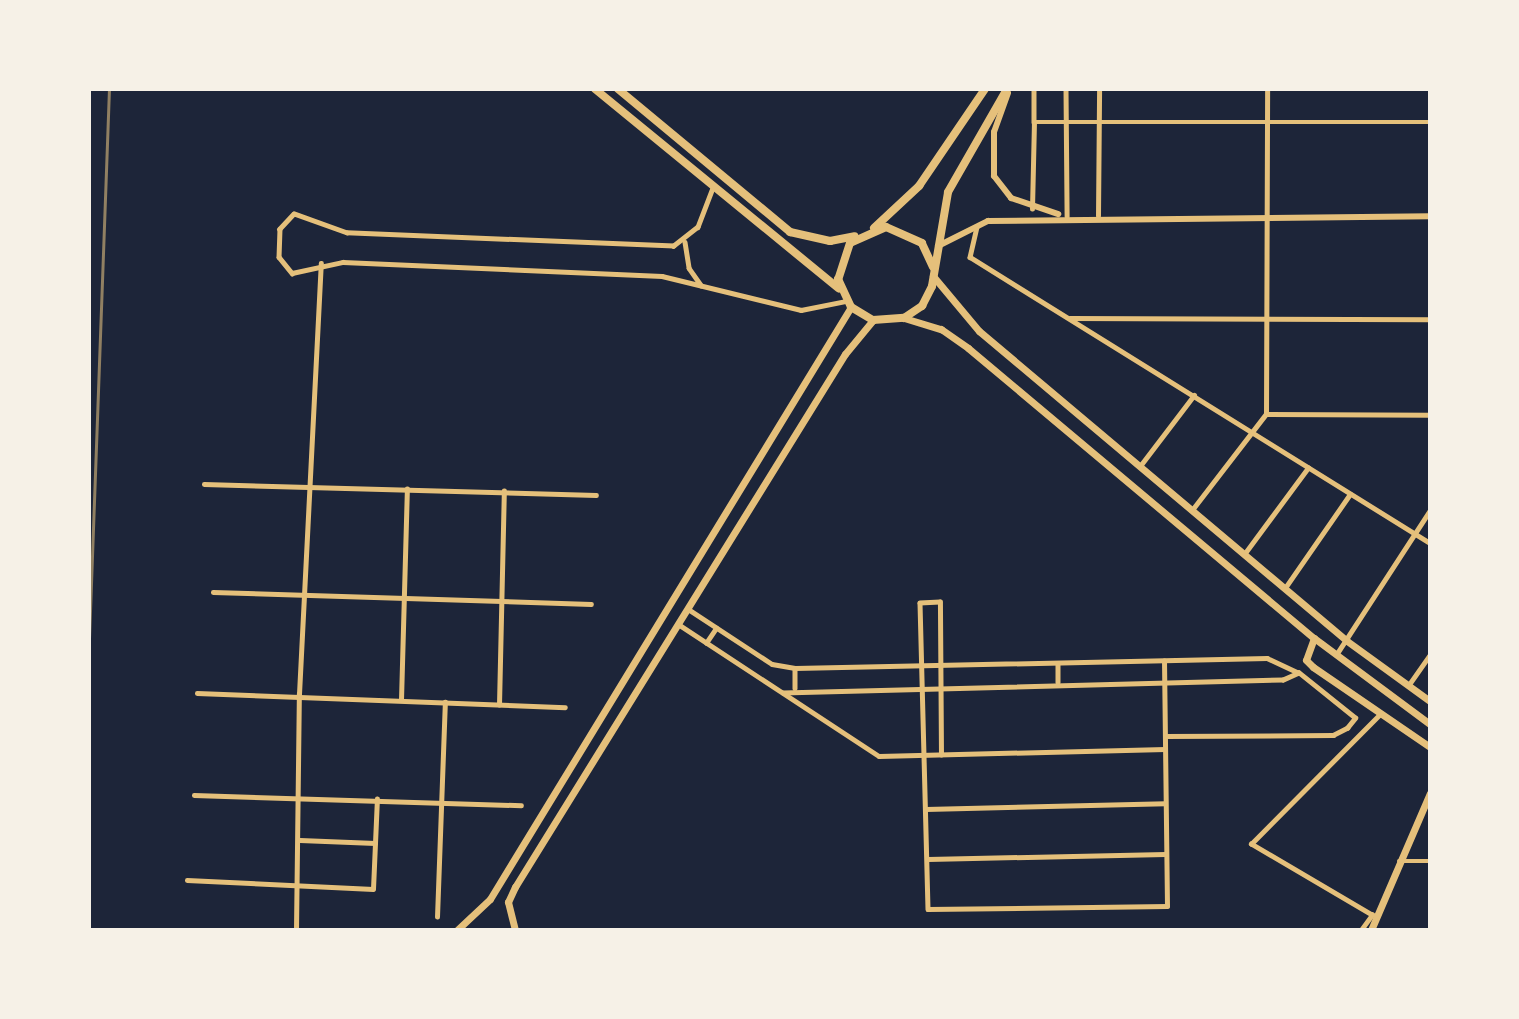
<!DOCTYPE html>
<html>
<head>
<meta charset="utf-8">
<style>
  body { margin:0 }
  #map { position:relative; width:1519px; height:1019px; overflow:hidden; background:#14213d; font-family:Roboto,sans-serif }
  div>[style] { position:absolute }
  .green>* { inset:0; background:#1d2539; transform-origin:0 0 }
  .minor>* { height:4.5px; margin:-2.25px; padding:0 2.25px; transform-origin:2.25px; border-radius:2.25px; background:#e5c07b }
  .tertiary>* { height:6px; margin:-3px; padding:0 3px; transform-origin:3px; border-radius:3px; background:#e5c07b }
  .secondary>* { height:7px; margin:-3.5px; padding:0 3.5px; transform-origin:3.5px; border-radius:3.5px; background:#e5c07b }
  .primary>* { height:7px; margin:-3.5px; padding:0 3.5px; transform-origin:3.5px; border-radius:3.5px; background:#e5c07b }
  .trunk>* { height:8px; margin:-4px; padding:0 4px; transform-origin:4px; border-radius:4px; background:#e5c07b }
  .rail>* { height:2.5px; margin:-1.25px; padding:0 1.25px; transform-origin:1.25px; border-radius:1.25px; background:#918062 }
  span { translate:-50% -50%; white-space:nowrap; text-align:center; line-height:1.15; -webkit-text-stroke:7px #f6f1e7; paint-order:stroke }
  .frame { position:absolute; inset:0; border:91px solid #f6f1e7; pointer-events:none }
</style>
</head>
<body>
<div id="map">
  <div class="green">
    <i style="left:89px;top:89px;width:1341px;height:841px"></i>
  </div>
  <div class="minor">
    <i style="left:1034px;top:89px;width:33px;rotate:90deg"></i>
    <i style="left:1034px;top:122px;width:396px"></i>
    <i style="left:1066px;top:89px;width:127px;rotate:89.5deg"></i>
    <i style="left:713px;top:188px;width:42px;rotate:111deg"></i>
    <i style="left:698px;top:227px;width:31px;rotate:142deg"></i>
    <i style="left:674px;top:246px;width:327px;rotate:-177.7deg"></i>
    <i style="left:347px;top:233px;width:56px;rotate:-160.3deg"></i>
    <i style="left:294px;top:214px;width:21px;rotate:133deg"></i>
    <i style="left:280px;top:229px;width:28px;rotate:92deg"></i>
    <i style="left:279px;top:257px;width:21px;rotate:51deg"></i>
    <i style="left:292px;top:273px;width:52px;rotate:-12.2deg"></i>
    <i style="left:343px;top:262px;width:319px;rotate:2.5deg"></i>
    <i style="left:662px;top:276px;width:143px;rotate:13.7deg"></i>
    <i style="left:801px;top:310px;width:46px;rotate:-11.3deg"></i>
    <i style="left:1032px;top:209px;width:87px;rotate:-88.7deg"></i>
    <i style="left:1098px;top:216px;width:127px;rotate:-89.5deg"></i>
    <i style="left:977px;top:227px;width:31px;rotate:103deg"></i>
    <i style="left:970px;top:257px;width:542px;rotate:31.87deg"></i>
    <i style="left:685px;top:242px;width:26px;rotate:81deg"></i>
    <i style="left:689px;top:268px;width:21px;rotate:55deg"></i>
    <i style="left:1070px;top:318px;width:360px;rotate:0.2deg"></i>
    <i style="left:1266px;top:414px;width:325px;rotate:-89.8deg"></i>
    <i style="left:1266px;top:414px;width:164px;rotate:0.3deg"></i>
    <i style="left:1140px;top:466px;width:89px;rotate:-52.7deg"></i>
    <i style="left:204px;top:484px;width:392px;rotate:1.6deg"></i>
    <i style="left:1192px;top:510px;width:121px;rotate:-52.4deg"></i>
    <i style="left:1245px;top:553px;width:106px;rotate:-53.5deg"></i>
    <i style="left:1285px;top:588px;width:114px;rotate:-55.3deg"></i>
    <i style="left:213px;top:592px;width:378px;rotate:1.8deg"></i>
    <i style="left:688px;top:609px;width:100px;rotate:33.2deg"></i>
    <i style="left:772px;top:664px;width:23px;rotate:10deg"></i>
    <i style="left:795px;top:668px;width:472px;rotate:-1.2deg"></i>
    <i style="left:1267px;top:658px;width:35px;rotate:25deg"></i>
    <i style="left:1299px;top:673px;width:17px;rotate:156deg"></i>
    <i style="left:1283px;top:680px;width:500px;rotate:178.51deg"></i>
    <i style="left:678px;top:624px;width:240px;rotate:33.3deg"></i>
    <i style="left:879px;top:756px;width:286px;rotate:-1.4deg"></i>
    <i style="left:706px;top:643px;width:18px;rotate:-56deg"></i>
    <i style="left:1336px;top:655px;width:173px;rotate:-57deg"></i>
    <i style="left:1058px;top:664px;width:18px;rotate:90deg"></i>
    <i style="left:795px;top:668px;width:20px;rotate:90deg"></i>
    <i style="left:1408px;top:686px;width:38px;rotate:-55deg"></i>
    <i style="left:197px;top:693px;width:368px;rotate:2.2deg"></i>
    <i style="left:401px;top:700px;width:211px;rotate:-88.4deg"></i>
    <i style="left:499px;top:705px;width:214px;rotate:-88.7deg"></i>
    <i style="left:1165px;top:736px;width:168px;rotate:-0.3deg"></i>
    <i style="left:1333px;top:735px;width:16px;rotate:-27deg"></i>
    <i style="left:1347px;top:728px;width:13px;rotate:-51deg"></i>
    <i style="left:1355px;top:718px;width:72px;rotate:-141.2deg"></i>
    <i style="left:941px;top:755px;width:153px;rotate:-90.4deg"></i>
    <i style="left:940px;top:602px;width:20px;rotate:177deg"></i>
    <i style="left:920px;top:603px;width:306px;rotate:88.5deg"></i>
    <i style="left:928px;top:909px;width:239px;rotate:-0.7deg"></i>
    <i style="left:1167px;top:906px;width:245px;rotate:-90.7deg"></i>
    <i style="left:194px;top:795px;width:327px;rotate:1.8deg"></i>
    <i style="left:926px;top:809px;width:239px;rotate:-1.4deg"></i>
    <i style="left:300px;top:840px;width:75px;rotate:2.3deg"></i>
    <i style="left:928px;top:859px;width:237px;rotate:-1.2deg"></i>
    <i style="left:1399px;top:861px;width:31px"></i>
    <i style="left:187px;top:880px;width:186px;rotate:2.8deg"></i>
    <i style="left:373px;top:889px;width:90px;rotate:-87.5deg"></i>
    <i style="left:437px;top:917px;width:215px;rotate:-87.9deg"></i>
    <i style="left:296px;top:930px;width:236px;rotate:-89.3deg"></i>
    <i style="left:299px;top:694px;width:431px;rotate:-87.1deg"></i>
    <i style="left:1361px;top:930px;width:19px;rotate:-54deg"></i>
    <i style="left:1372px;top:915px;width:140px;rotate:-149.6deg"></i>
    <i style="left:1251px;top:844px;width:183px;rotate:-45.2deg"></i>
  </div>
  <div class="tertiary">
    <i style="left:1008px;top:93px;width:41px;rotate:109.7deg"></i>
    <i style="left:994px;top:132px;width:44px;rotate:90deg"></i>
    <i style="left:994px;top:176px;width:28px;rotate:52deg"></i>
    <i style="left:1011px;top:198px;width:50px;rotate:18.8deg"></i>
    <i style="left:938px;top:246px;width:56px;rotate:-26.6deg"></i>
    <i style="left:988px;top:221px;width:442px;rotate:-0.6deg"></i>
  </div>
  <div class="secondary">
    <i style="left:457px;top:930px;width:45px;rotate:-43.2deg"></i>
    <i style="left:490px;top:899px;width:693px;rotate:-58.63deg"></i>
    <i style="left:515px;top:930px;width:29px;rotate:-104deg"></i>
    <i style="left:508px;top:902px;width:17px;rotate:-65deg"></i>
    <i style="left:515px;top:887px;width:627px;rotate:-58.24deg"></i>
    <i style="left:845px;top:354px;width:44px;rotate:-50.5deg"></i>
    <i style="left:1371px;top:930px;width:149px;rotate:-66.7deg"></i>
  </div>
  <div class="primary">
    <i style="left:933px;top:276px;width:72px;rotate:50.1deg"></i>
    <i style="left:979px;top:331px;width:481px;rotate:40.1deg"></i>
    <i style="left:1347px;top:641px;width:102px;rotate:35.9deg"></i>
    <i style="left:904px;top:318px;width:39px;rotate:17deg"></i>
    <i style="left:941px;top:329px;width:33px;rotate:35deg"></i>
    <i style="left:968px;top:348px;width:451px;rotate:40deg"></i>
    <i style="left:1314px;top:638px;width:144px;rotate:36.6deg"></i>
    <i style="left:1314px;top:638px;width:23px;rotate:110deg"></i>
    <i style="left:1306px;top:660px;width:10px;rotate:45deg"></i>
    <i style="left:1313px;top:667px;width:142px;rotate:34.4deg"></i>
  </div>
  <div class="trunk">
    <i style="left:595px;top:89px;width:315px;rotate:39.3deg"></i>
    <i style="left:618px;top:89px;width:224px;rotate:39.7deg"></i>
    <i style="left:790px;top:232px;width:41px;rotate:12.7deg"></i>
    <i style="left:830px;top:241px;width:25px;rotate:-11deg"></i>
    <i style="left:874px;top:228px;width:62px;rotate:-43deg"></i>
    <i style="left:919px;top:186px;width:117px;rotate:-55.8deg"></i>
    <i style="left:933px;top:267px;width:26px;rotate:-115deg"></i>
    <i style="left:922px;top:243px;width:39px;rotate:-156deg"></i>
    <i style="left:886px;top:227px;width:39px;rotate:156deg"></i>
    <i style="left:850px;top:243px;width:38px;rotate:108deg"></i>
    <i style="left:838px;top:279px;width:31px;rotate:65deg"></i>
    <i style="left:851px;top:307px;width:26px;rotate:31deg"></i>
    <i style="left:873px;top:320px;width:31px;rotate:-4deg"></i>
    <i style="left:904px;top:318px;width:22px;rotate:-34deg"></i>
    <i style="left:922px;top:306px;width:22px;rotate:-63deg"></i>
    <i style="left:932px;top:286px;width:95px;rotate:-80.3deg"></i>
    <i style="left:948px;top:192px;width:119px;rotate:-60.2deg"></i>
  </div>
  <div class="rail">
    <i style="left:89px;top:639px;width:550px;rotate:-87.92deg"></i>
  </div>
  <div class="frame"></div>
</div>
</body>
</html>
